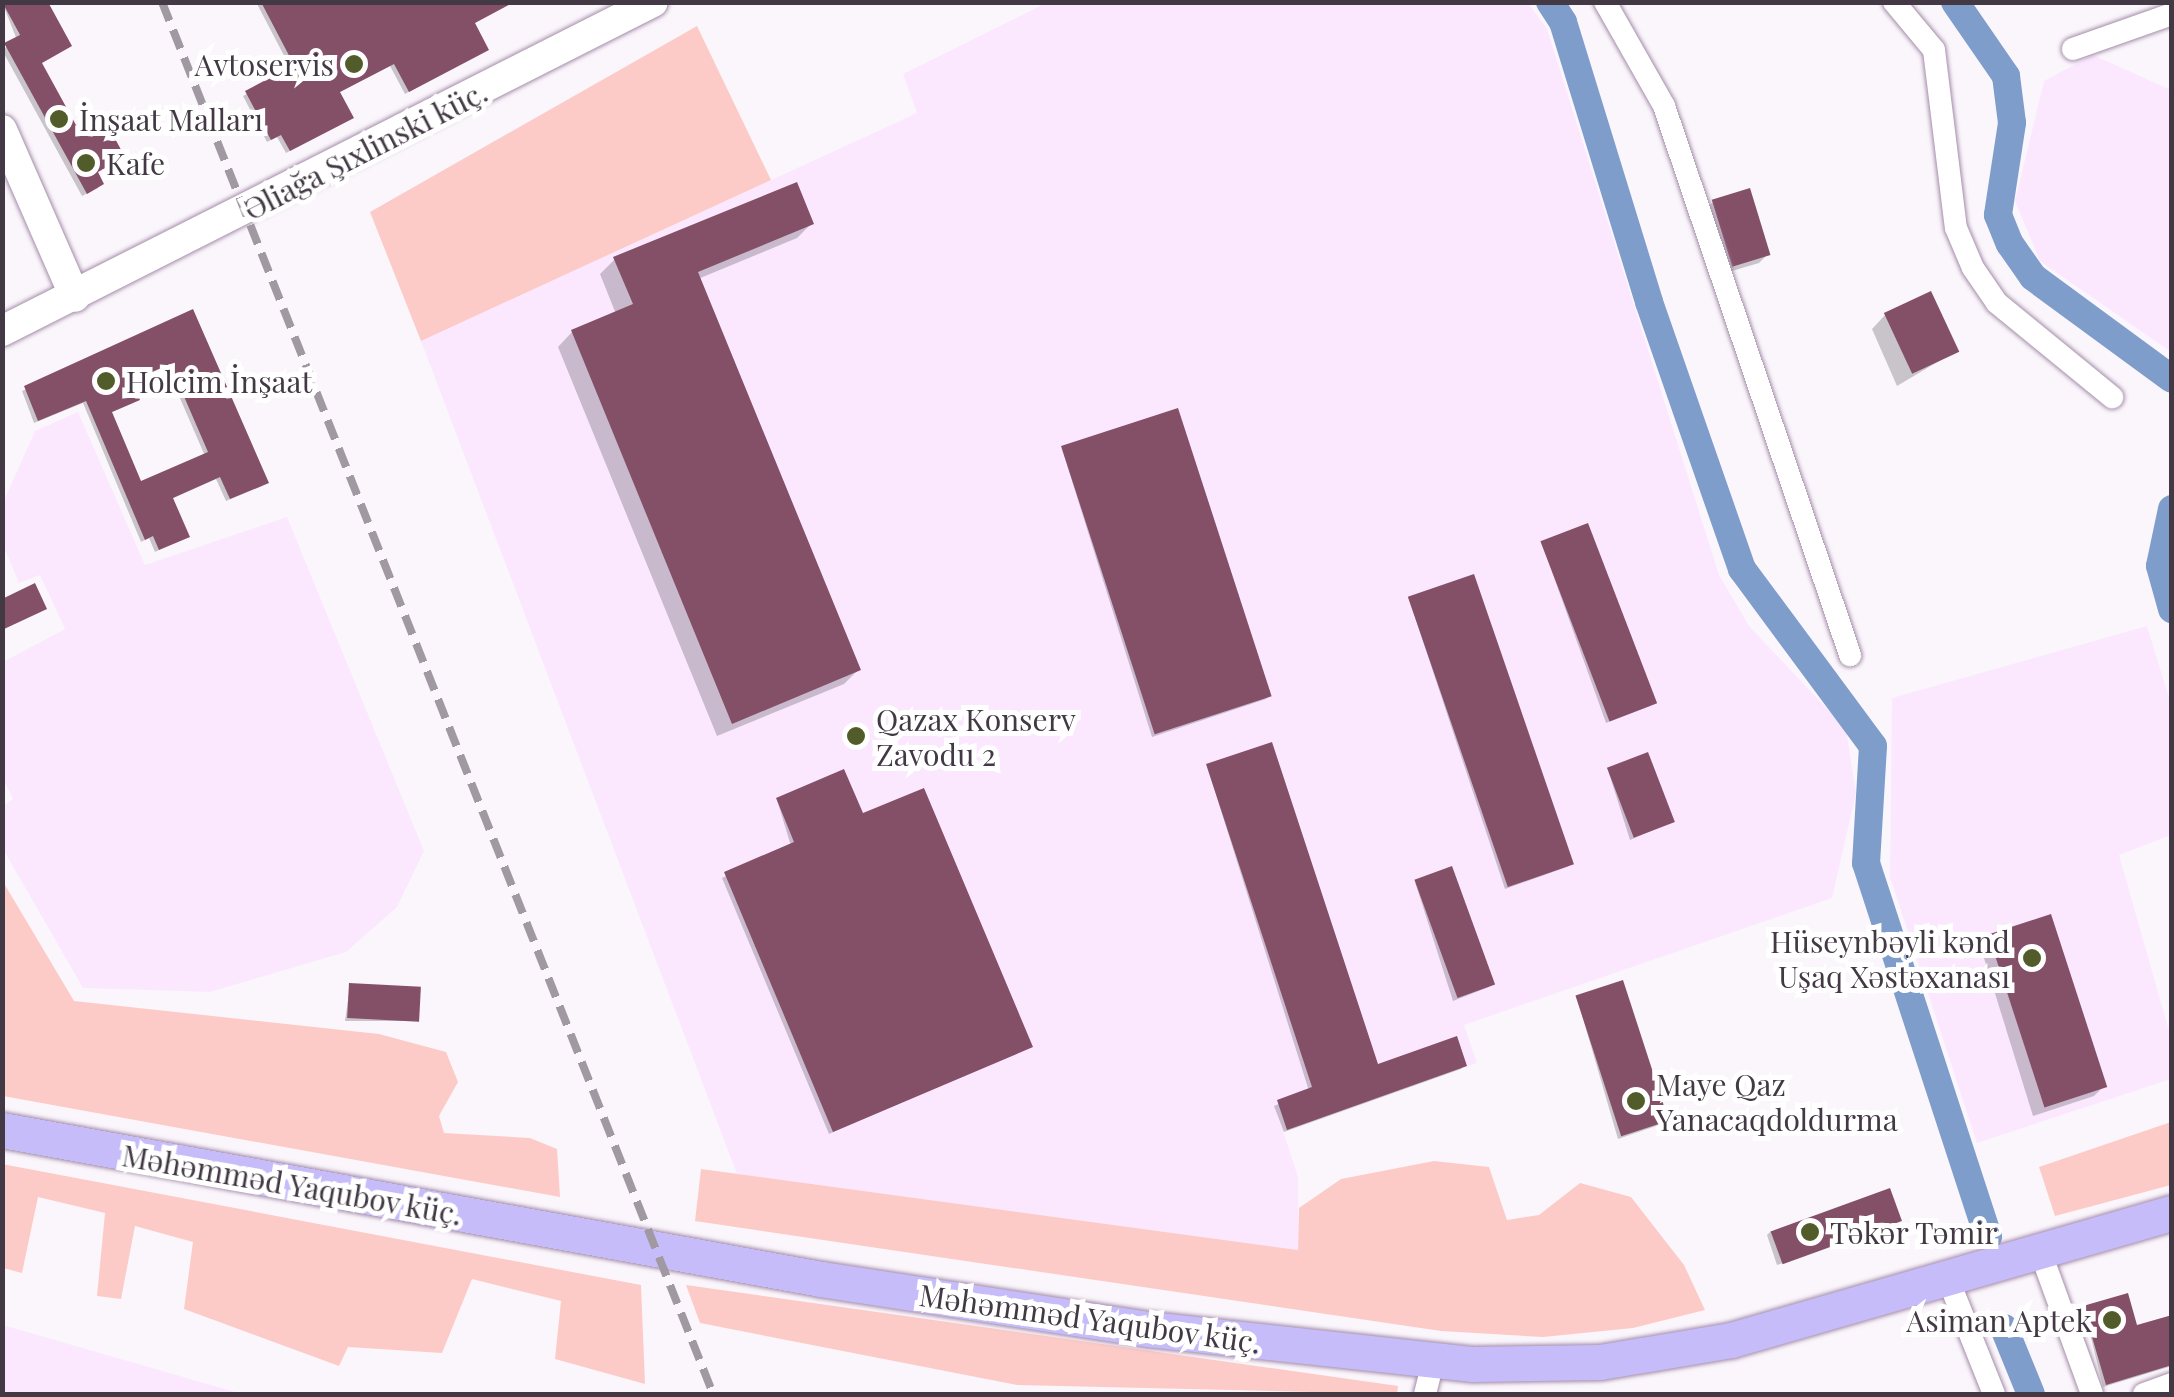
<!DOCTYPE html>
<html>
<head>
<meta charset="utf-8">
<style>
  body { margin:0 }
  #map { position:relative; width:2174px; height:1397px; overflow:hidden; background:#fbf6fc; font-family:"Playfair Display",serif }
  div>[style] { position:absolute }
  .built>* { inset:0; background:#fbe8ff }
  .green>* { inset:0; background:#fdcbc7 }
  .shadow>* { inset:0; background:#0003 }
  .canal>* { height:28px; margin:-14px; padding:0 14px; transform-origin:14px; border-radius:14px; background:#7f9dcb }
  .building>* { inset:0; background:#845067; transform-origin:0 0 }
  .roads { filter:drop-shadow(0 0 2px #a48ca9) drop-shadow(0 0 2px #a48ca9) }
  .street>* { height:22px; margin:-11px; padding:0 11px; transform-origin:11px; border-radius:11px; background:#fff }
  .secondary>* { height:30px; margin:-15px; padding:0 15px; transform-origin:15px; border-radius:15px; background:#fff }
  .primary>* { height:35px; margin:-17.5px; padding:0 17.5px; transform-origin:17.5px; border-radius:17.5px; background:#c6bcfa }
  .rail>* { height:8px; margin-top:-4px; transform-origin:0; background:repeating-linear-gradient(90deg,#a199a2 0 20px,transparent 0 30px) }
  .dots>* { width:28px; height:28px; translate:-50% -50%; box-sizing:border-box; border:5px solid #fff; border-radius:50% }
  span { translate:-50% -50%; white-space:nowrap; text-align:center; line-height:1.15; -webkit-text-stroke:10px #fff; paint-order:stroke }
  .poi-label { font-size:30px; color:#433945 }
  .right { translate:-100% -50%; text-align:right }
  .left { translate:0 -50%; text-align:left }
  .street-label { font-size:30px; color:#433945 }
  .frame { position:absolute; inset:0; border:5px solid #433945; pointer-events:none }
</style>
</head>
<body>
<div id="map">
  <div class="built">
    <i style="clip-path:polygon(1046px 3px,1528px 3px,1547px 29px,1719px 575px,1749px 626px,1846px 729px,1856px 793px,1832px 898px,1464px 1025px,1477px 1063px,1283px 1131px,1298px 1177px,1298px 1250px,737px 1174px,421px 341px,917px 113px,903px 74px)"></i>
    <i style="clip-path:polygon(2093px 55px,2171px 90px,2171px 352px,2040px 261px,2015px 201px,2044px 81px)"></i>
    <i style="clip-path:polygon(78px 412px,145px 565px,287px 517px,424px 851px,397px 907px,346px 952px,210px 992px,83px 988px,3px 849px,3px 806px,13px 799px,3px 778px,3px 662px,65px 629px,40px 575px,19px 583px,3px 545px,3px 503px,35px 431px)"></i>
    <i style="clip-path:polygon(2147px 626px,2171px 704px,2171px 835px,2119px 855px,2171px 1038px,2171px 1079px,1977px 1143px,1890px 877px,1892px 698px)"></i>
    <i style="clip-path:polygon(2px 1325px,3px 1325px,242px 1394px,3px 1394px)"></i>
  </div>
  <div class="green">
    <i style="clip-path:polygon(697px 26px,771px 180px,421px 341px,370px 212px)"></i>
    <i style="clip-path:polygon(2px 880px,74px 1001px,379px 1034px,446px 1052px,458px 1082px,439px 1116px,444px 1133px,530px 1138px,557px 1149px,560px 1197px,3px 1096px)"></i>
    <i style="clip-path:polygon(2171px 1122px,2171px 1185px,2055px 1216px,2039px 1167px)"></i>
    <i style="clip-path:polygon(1434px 1161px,1489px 1167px,1507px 1220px,1539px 1215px,1580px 1183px,1631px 1197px,1684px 1265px,1705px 1310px,1633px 1328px,1543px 1337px,1441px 1331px,695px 1221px,701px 1169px,1298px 1250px,1299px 1208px,1341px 1179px)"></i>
    <i style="clip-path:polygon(2px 1164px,641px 1285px,645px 1384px,555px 1359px,561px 1301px,472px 1279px,442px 1353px,348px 1347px,339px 1366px,184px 1309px,193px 1242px,135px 1226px,121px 1299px,97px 1296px,105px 1213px,38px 1197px,22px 1273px,3px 1268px)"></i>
    <i style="clip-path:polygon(686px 1285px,1398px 1386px,1397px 1394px,1017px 1385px,700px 1323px)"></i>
  </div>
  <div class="shadow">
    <i style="clip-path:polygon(2px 2px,95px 173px,98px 188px,82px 196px,2px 50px,17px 40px)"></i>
    <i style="clip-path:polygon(256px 2px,514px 2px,472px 24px,482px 53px,405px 94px,390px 66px,338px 93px,347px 121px,286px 153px,277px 137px,267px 142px,243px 96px,291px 69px)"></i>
    <i style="clip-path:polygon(1713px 202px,1768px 254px,1759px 263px,1725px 273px,1704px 211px)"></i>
    <i style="clip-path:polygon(811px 224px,797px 238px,698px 279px,858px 670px,844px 684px,717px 736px,558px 347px,572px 332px,616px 314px,600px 274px,615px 259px)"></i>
    <i style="clip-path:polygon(evenodd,192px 312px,262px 486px,226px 501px,216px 479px,171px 499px,187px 536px,155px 552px,149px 538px,141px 542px,83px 403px,34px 423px,22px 391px,192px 312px,166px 366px,205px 456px,140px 484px,110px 413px,133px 403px,130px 382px,166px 366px)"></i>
    <i style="clip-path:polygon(1885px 315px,1956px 351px,1897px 386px,1872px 329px)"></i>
    <i style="clip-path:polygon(1062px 449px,1270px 695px,1266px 699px,1152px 737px)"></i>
    <i style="clip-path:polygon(1542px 544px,1654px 702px,1650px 706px,1606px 723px)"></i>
    <i style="clip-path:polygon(1409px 599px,1571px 864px,1567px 867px,1505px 889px)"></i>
    <i style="clip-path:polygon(1207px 766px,1377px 1067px,1465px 1065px,1461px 1069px,1284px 1132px,1274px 1106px,1309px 1091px)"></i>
    <i style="clip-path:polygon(1608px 770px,1672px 822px,1630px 840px)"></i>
    <i style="clip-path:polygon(777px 800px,862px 817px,1030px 1047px,829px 1134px,722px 878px,791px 846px)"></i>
    <i style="clip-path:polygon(1415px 882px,1492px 984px,1489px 987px,1453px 1001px)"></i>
    <i style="clip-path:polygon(1989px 936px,2103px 1087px,2094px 1096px,2033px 1116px,1980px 945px)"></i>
    <i style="clip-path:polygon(350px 986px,417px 1021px,345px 1021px)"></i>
    <i style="clip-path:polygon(1577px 998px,1666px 1120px,1662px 1124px,1618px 1139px)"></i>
    <i style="clip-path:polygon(1899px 1221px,1777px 1265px,1767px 1235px,1771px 1231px)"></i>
    <i style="clip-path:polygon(2084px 1309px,2136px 1329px,2172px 1318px,2172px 1366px,2103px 1387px)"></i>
  </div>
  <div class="canal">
    <i style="left:1550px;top:2px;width:24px;rotate:57deg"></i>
    <i style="left:1563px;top:22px;width:293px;rotate:72.9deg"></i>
    <i style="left:1649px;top:302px;width:283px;rotate:70.8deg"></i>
    <i style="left:1742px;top:569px;width:220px;rotate:53.5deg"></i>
    <i style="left:1873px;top:746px;width:117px;rotate:93.4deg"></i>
    <i style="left:1866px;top:863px;width:393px;rotate:71.9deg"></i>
    <i style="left:1955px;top:2px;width:90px;rotate:55.4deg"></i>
    <i style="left:2006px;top:76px;width:47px;rotate:82.7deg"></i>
    <i style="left:2012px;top:123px;width:93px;rotate:98.7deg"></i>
    <i style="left:1998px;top:215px;width:31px;rotate:68deg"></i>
    <i style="left:2010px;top:244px;width:40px;rotate:55.1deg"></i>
    <i style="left:2033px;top:277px;width:172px;rotate:36.3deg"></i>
    <i style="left:2172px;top:509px;width:58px;rotate:101.9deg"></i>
    <i style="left:2160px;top:566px;width:45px;rotate:74.4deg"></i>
    <i style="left:2004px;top:1328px;width:71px;rotate:67.8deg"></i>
  </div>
  <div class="building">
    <i style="clip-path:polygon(2px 2px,48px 2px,72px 46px,42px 63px,82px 136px,106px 122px,125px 157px,98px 172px,104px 184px,87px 194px,4px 43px,20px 35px)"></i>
    <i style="clip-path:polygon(261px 2px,514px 2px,475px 23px,489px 50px,409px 92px,394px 64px,340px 92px,354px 118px,290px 151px,281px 135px,271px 140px,245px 91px,294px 65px)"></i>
    <i style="clip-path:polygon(797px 182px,814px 224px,698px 272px,861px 670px,732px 724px,571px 330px,633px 304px,613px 257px)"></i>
    <i style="left:1750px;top:188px;width:70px;height:40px;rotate:73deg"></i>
    <i style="left:1931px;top:291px;width:67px;height:52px;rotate:65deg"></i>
    <i style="clip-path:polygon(evenodd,193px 309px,269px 483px,230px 499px,220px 477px,173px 498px,190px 537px,159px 550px,153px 536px,145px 540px,86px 401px,38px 421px,24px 386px,193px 309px,170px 364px,208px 452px,141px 481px,112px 412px,140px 400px,132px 381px,170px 364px)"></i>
    <i style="left:1178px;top:408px;width:303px;height:123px;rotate:72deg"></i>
    <i style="left:1588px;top:523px;width:193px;height:51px;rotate:69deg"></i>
    <i style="left:1474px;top:574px;width:307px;height:70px;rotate:71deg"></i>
    <i style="clip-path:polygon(35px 583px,47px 609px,2px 630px,2px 599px)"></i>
    <i style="clip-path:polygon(1272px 742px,1378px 1064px,1457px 1036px,1467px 1066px,1287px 1130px,1277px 1100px,1312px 1087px,1206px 764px)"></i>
    <i style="left:1648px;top:752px;width:75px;height:44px;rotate:69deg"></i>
    <i style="clip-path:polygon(844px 769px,863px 813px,924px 788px,1033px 1047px,833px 1132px,724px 872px,794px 842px,776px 798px)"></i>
    <i style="left:1452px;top:866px;width:126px;height:40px;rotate:70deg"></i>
    <i style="left:2051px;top:914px;width:182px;height:66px;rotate:72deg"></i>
    <i style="left:1623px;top:980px;width:148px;height:50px;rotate:72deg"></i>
    <i style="left:349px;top:983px;width:72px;height:35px;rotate:3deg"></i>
    <i style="left:1890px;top:1188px;width:35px;height:127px;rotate:70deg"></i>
    <i style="clip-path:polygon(2128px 1293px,2137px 1325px,2172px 1315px,2172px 1365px,2106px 1385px,2083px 1306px)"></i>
  </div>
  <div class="roads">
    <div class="street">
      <i style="left:1605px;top:2px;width:120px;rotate:60.4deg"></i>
      <i style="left:1664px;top:106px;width:580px;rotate:71.28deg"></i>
      <i style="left:1894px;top:2px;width:62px;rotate:50.2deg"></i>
      <i style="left:1934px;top:50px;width:179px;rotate:83deg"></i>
      <i style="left:1956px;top:228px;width:43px;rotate:67deg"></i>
      <i style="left:1973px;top:268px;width:42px;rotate:55.6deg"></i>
      <i style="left:1997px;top:303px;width:149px;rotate:39.3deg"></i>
      <i style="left:2073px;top:49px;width:105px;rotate:-19.5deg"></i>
      <i style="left:2040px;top:1251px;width:152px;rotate:70deg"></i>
      <i style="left:1948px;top:1279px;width:124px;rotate:68.2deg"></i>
      <i style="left:1425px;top:1394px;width:34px;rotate:-76deg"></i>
      <i style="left:2144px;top:1394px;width:30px;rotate:-20deg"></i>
    </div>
    <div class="secondary">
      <i style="left:2px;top:130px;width:182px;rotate:66.4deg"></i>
      <i style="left:2px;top:331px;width:729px;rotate:-26.81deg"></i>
    </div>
    <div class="primary">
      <i style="left:2px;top:1130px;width:832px;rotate:10.31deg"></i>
      <i style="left:821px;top:1279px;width:332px;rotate:8.7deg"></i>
      <i style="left:1149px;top:1329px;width:326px;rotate:6.2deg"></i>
      <i style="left:1473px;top:1364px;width:127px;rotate:-0.9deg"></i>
      <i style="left:1600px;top:1362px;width:133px;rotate:-9.5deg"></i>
      <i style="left:1731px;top:1340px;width:459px;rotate:-16.1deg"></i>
    </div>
  </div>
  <div class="rail">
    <i style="left:162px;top:2px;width:1497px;rotate:68.4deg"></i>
  </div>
  <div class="dots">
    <i style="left:354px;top:64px;background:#525c2b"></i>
    <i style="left:59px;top:119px;background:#525c2b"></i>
    <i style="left:86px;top:163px;background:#525c2b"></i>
    <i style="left:106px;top:381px;background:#525c2b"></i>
    <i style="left:856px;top:736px;background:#525c2b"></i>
    <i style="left:2032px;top:958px;background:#525c2b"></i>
    <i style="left:1636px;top:1101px;background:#525c2b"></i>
    <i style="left:1810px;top:1232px;background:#525c2b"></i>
    <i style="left:2112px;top:1320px;background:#525c2b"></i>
  </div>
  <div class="poi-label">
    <span class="right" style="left:334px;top:64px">Avtoservis</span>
    <span class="left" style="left:79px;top:119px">İnşaat Malları</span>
    <span class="left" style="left:106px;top:163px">Kafe</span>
    <span class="left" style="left:126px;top:381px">Holcim İnşaat</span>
    <span class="left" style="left:876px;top:736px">Qazax Konserv<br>Zavodu 2</span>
    <span class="right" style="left:2010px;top:958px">Hüseynbəyli kənd<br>Uşaq Xəstəxanası</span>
    <span class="left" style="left:1656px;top:1101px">Maye Qaz<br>Yanacaqdoldurma</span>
    <span class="left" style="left:1830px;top:1232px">Təkər Təmir</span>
    <span class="right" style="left:2092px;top:1320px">Asiman Aptek</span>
  </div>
  <div class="street-label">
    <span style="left:365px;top:150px;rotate:-27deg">Əliağa Şıxlinski küç.</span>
    <span style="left:292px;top:1184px;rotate:10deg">Məhəmməd Yaqubov küç.</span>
    <span style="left:1090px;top:1318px;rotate:8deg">Məhəmməd Yaqubov küç.</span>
  </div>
  <div class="frame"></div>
</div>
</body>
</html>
